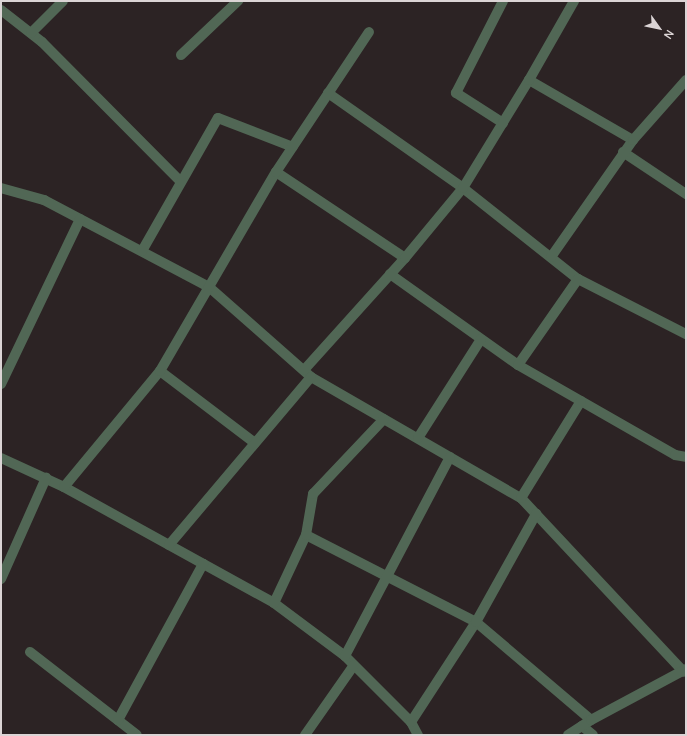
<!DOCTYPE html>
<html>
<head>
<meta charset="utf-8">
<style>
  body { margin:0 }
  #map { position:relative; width:687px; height:736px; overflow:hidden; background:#2c2324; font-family:Manrope,sans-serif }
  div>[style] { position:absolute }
  .minor>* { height:10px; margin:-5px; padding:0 5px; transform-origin:5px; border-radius:5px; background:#516755 }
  span { translate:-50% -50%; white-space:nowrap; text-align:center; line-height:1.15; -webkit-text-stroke:3.5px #2c2324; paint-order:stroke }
  .frame { position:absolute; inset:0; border:2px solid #dbd4d5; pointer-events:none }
  .north { position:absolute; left:639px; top:8px; width:40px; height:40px; -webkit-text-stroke:3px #2c2324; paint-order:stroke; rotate:123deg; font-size:11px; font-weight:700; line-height:16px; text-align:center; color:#dbd4d5 }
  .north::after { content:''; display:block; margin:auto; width:14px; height:18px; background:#dbd4d5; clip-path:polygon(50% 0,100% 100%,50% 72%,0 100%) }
</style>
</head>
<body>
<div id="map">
  <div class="minor">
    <i style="left:1px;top:10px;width:52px;rotate:38deg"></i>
    <i style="left:42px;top:42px;width:197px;rotate:45.2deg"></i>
    <i style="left:31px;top:33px;width:45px;rotate:-45deg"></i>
    <i style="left:181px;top:55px;width:79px;rotate:-43.5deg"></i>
    <i style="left:529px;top:80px;width:120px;rotate:30deg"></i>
    <i style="left:328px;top:93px;width:165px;rotate:35.1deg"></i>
    <i style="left:463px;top:188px;width:147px;rotate:38.4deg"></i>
    <i style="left:578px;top:279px;width:121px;rotate:27deg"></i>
    <i style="left:503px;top:123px;width:56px;rotate:-147.4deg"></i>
    <i style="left:456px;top:93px;width:103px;rotate:-62.9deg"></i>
    <i style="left:623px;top:152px;width:76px;rotate:33.7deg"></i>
    <i style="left:276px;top:172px;width:155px;rotate:33.7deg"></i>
    <i style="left:1px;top:188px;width:45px;rotate:15.6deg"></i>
    <i style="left:44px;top:200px;width:187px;rotate:27.8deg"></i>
    <i style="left:209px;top:287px;width:136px;rotate:41.4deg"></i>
    <i style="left:311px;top:377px;width:242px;rotate:30deg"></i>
    <i style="left:521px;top:498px;width:238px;rotate:46.9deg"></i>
    <i style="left:142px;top:251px;width:153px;rotate:-60.3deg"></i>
    <i style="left:218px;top:118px;width:80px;rotate:21.1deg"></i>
    <i style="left:551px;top:257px;width:143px;rotate:-55deg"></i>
    <i style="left:633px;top:140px;width:80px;rotate:-48.5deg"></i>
    <i style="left:390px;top:274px;width:157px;rotate:35.4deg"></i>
    <i style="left:518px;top:365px;width:181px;rotate:29.8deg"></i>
    <i style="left:675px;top:455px;width:11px;rotate:10deg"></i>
    <i style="left:518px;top:365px;width:105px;rotate:-55.1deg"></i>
    <i style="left:304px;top:370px;width:151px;rotate:-48deg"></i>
    <i style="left:405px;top:258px;width:91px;rotate:-50.4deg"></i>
    <i style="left:463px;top:188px;width:127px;rotate:-58.6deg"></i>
    <i style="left:529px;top:80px;width:91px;rotate:-60.3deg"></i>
    <i style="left:160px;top:371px;width:119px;rotate:37.2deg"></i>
    <i style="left:1px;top:384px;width:183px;rotate:-64.4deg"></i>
    <i style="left:418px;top:438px;width:117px;rotate:-57.5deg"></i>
    <i style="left:1px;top:458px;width:69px;rotate:24.7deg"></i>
    <i style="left:64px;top:487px;width:240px;rotate:28.9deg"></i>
    <i style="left:274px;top:603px;width:89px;rotate:36.7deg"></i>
    <i style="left:345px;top:656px;width:93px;rotate:45deg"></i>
    <i style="left:411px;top:722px;width:15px;rotate:62deg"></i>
    <i style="left:64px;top:487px;width:151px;rotate:-50.4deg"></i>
    <i style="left:160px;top:371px;width:230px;rotate:-59.8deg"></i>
    <i style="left:276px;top:172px;width:168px;rotate:-56.4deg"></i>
    <i style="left:521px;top:498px;width:114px;rotate:-58.3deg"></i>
    <i style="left:306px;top:535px;width:191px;rotate:27.1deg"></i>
    <i style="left:476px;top:622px;width:151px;rotate:40.4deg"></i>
    <i style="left:169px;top:545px;width:220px;rotate:-49.8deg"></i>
    <i style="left:1px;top:579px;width:111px;rotate:-66deg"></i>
    <i style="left:274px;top:603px;width:75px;rotate:-64.8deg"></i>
    <i style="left:306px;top:535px;width:42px;rotate:-80.3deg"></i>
    <i style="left:313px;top:494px;width:103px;rotate:-46.6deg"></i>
    <i style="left:30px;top:652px;width:135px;rotate:37.8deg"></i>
    <i style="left:345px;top:656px;width:225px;rotate:-62.2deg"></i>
    <i style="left:118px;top:720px;width:178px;rotate:-61.4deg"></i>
    <i style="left:411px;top:722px;width:119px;rotate:-57deg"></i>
    <i style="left:476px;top:622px;width:124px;rotate:-60.9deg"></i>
    <i style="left:582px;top:726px;width:14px;rotate:39deg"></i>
    <i style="left:305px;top:735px;width:85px;rotate:-55deg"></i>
    <i style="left:568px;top:735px;width:27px;rotate:-33deg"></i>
    <i style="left:591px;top:720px;width:108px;rotate:-28.2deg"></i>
  </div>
  <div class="frame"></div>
  <div class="north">N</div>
</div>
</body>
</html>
